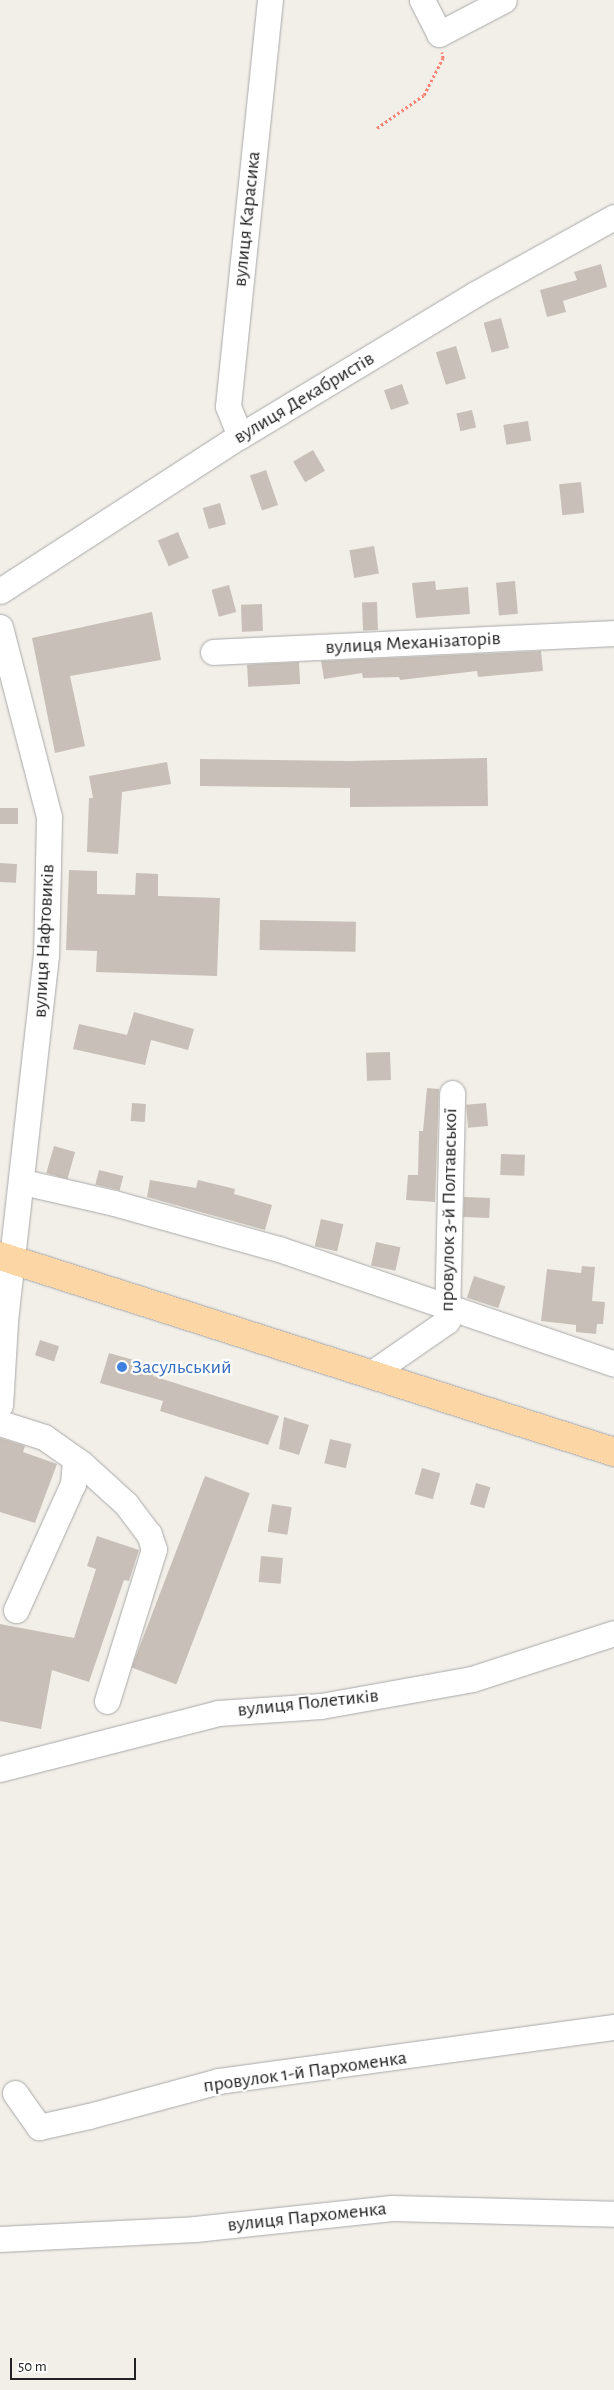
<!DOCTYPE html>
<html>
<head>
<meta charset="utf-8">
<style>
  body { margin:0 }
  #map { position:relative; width:614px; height:2390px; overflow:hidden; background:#f2efe9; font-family:"Alegreya Sans",sans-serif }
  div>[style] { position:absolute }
  .building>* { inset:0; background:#c7bfb8; transform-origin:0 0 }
  .path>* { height:3px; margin-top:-1.5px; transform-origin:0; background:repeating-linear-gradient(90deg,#fa8072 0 2.5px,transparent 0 5px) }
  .roads { filter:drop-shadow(0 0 1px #a9a9a9) drop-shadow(0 0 1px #a9a9a9) }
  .minor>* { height:25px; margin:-12.5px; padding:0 12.5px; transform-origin:12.5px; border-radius:12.5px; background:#fff }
  .major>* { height:28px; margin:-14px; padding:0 14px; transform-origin:14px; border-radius:14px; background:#fcd6a4 }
  .dots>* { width:14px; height:14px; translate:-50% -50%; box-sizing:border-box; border:2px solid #fff; border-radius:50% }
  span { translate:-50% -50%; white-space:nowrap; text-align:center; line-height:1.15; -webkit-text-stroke:4.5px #fff; paint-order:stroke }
  .street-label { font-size:20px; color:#222 }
  .shop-label { font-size:20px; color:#366cbe }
  .left { translate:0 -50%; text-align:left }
  .scale { position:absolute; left:10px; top:2358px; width:126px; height:22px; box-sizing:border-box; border:2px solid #222; border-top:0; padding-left:6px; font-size:15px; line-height:18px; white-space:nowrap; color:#222; -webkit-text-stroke:4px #fff; paint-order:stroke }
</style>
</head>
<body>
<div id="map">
  <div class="building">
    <i style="clip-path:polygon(601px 264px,607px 287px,563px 301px,566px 312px,547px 317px,540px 290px,577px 280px,574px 272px)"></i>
    <i style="left:501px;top:318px;width:31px;height:18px;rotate:75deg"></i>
    <i style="left:456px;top:346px;width:34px;height:21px;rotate:73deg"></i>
    <i style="left:402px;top:384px;width:21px;height:19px;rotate:71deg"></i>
    <i style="left:472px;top:410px;width:18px;height:16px;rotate:77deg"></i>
    <i style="left:528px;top:421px;width:20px;height:25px;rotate:81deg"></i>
    <i style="left:313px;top:450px;width:24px;height:23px;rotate:60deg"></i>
    <i style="left:266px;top:470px;width:37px;height:17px;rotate:71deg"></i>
    <i style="left:581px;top:482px;width:31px;height:22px;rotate:84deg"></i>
    <i style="left:220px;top:503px;width:22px;height:18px;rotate:74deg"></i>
    <i style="left:178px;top:532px;width:28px;height:22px;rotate:67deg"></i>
    <i style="left:374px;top:546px;width:28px;height:25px;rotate:80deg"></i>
    <i style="clip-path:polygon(435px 581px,436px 590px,468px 587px,470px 614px,416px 618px,412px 583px)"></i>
    <i style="left:515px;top:581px;width:33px;height:19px;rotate:85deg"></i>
    <i style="left:229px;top:585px;width:28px;height:18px;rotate:75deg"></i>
    <i style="left:377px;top:602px;width:28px;height:15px;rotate:88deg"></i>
    <i style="left:262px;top:604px;width:27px;height:21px;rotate:88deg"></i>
    <i style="clip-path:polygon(152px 612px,161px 660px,70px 676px,85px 746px,55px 753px,32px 638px)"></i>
    <i style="clip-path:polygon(541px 651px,543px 671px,478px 677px,477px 671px,400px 680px,399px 677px,363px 678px,362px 673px,324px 679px,321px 661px)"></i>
    <i style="left:299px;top:662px;width:22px;height:52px;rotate:87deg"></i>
    <i style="clip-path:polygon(487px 758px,488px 806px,350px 807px,350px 788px,200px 786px,200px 759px,350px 761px)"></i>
    <i style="clip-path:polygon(167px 762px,171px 784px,122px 792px,118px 854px,87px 852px,89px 798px,93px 798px,89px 776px)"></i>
    <i style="left:0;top:808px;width:18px;height:16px"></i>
    <i style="left:0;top:863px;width:17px;height:19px;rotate:3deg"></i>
    <i style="clip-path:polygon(69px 870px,97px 871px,97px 894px,135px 895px,136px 873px,158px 874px,158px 896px,220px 898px,217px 976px,96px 972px,97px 951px,66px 950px)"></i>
    <i style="left:260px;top:920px;width:96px;height:30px;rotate:1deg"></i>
    <i style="clip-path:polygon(134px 1012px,194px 1029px,188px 1050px,151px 1040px,145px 1065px,73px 1049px,79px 1024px,127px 1035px)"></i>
    <i style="left:390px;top:1052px;width:28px;height:24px;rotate:88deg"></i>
    <i style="clip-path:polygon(427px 1088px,439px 1089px,435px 1202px,406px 1200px,408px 1175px,418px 1175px,419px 1131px,423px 1131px)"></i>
    <i style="left:132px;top:1103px;width:14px;height:18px;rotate:4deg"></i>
    <i style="left:486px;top:1103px;width:23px;height:20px;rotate:85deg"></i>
    <i style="left:54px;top:1146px;width:22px;height:28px;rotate:16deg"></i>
    <i style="left:501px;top:1154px;width:24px;height:21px;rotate:2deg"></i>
    <i style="left:99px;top:1170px;width:25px;height:15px;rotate:14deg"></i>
    <i style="clip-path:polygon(150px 1180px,196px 1188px,198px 1180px,235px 1189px,234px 1194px,272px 1205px,265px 1230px,147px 1197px)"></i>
    <i style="left:464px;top:1197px;width:26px;height:20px;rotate:2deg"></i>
    <i style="left:321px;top:1219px;width:23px;height:28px;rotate:13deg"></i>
    <i style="left:376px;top:1242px;width:25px;height:24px;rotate:12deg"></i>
    <i style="clip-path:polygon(582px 1266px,595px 1267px,592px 1301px,605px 1302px,603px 1324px,597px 1324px,596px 1334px,576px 1332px,576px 1325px,541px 1321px,547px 1269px,581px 1273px)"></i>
    <i style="left:474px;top:1276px;width:33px;height:23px;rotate:18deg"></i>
    <i style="left:40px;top:1340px;width:20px;height:16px;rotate:18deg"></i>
    <i style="clip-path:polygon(109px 1353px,155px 1366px,153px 1376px,279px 1416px,268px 1445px,160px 1411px,163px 1401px,100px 1383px)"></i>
    <i style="clip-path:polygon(284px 1417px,309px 1425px,299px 1455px,279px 1449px)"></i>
    <i style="clip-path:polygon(0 1438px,25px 1446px,23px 1452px,57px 1464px,35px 1523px,0 1512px)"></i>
    <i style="left:330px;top:1439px;width:22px;height:25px;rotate:13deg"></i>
    <i style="left:422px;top:1468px;width:19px;height:27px;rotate:16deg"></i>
    <i style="left:205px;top:1476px;width:48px;height:205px;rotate:21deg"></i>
    <i style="left:476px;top:1483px;width:15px;height:22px;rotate:16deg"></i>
    <i style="left:272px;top:1504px;width:20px;height:28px;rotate:9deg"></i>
    <i style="clip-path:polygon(97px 1536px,139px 1550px,129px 1581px,124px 1580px,89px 1682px,52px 1670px,41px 1729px,0 1721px,0 1624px,74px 1638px,96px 1569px,87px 1566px)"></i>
    <i style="left:261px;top:1556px;width:22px;height:26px;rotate:5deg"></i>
  </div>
  <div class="path">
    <i style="left:377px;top:128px;width:57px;rotate:-35.1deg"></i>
    <i style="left:424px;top:95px;width:42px;rotate:-62.8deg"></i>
    <i style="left:443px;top:58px;width:6px;rotate:-99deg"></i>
  </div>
  <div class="roads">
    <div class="minor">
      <i style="left:422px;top:0;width:38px;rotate:63deg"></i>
      <i style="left:439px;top:34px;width:73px;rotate:-27.6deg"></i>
      <i style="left:240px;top:436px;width:32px;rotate:-112deg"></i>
      <i style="left:228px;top:406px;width:408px;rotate:-84.1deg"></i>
      <i style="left:0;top:591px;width:286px;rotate:-32.9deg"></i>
      <i style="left:240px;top:436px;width:275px;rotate:-31.1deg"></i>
      <i style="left:475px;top:294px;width:159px;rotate:-29deg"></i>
      <i style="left:0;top:627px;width:196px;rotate:75.5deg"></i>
      <i style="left:49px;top:817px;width:138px;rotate:91.2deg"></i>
      <i style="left:46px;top:955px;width:369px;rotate:96.4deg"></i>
      <i style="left:5px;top:1322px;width:83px;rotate:93.4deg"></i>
      <i style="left:213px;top:652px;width:401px;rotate:-2.7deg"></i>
      <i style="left:23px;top:1182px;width:93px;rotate:13deg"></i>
      <i style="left:114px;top:1203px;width:171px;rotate:15.6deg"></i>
      <i style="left:279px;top:1249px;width:354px;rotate:18.9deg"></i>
      <i style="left:369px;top:1375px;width:95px;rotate:-34.7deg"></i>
      <i style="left:447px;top:1321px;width:228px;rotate:-88.7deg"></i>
      <i style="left:0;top:1423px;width:46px;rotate:17.7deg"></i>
      <i style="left:44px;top:1437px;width:45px;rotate:35.1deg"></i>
      <i style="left:81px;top:1463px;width:61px;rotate:42.3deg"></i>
      <i style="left:126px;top:1504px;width:38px;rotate:53deg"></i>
      <i style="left:149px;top:1534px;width:16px;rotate:72deg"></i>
      <i style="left:154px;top:1549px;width:159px;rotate:107.2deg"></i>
      <i style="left:16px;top:1610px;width:138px;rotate:-65.7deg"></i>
      <i style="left:73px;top:1484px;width:25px;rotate:-85deg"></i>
      <i style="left:0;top:1769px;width:225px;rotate:-14.4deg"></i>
      <i style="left:218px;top:1713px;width:103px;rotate:-3.9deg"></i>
      <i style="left:321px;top:1706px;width:153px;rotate:-10.1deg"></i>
      <i style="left:472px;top:1679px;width:149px;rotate:-17.9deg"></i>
      <i style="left:15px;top:2093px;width:42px;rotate:54.8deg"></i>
      <i style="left:39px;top:2127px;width:51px;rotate:-12.4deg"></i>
      <i style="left:89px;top:2116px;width:135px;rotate:-15.1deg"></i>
      <i style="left:219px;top:2081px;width:399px;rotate:-7.8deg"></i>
      <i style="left:0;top:2239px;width:195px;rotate:-2.9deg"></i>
      <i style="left:195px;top:2229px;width:198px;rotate:-6.1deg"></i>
      <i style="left:392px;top:2208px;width:222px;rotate:1.5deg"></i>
    </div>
    <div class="major">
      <i style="left:0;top:1256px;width:645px;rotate:17.7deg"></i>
    </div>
  </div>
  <div class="dots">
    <i style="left:122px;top:1367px;background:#3f7fe0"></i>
  </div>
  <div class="street-label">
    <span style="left:247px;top:219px;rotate:-84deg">вулиця Карасика</span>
    <span style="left:304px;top:398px;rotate:-31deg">вулиця Декабристів</span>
    <span style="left:413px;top:643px;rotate:-3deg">вулиця Механізаторів</span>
    <span style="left:44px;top:941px;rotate:-87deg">вулиця Нафтовиків</span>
    <span style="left:449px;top:1210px;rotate:-89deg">провулок 3-й Полтавської</span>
    <span style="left:308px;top:1703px;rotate:-6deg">вулиця Полетиків</span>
    <span style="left:305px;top:2072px;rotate:-8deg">провулок 1-й Пархоменка</span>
    <span style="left:307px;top:2217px;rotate:-6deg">вулиця Пархоменка</span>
  </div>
  <div class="shop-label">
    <span class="left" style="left:132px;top:1367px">Засульський</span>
  </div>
  <div class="scale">50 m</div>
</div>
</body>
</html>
